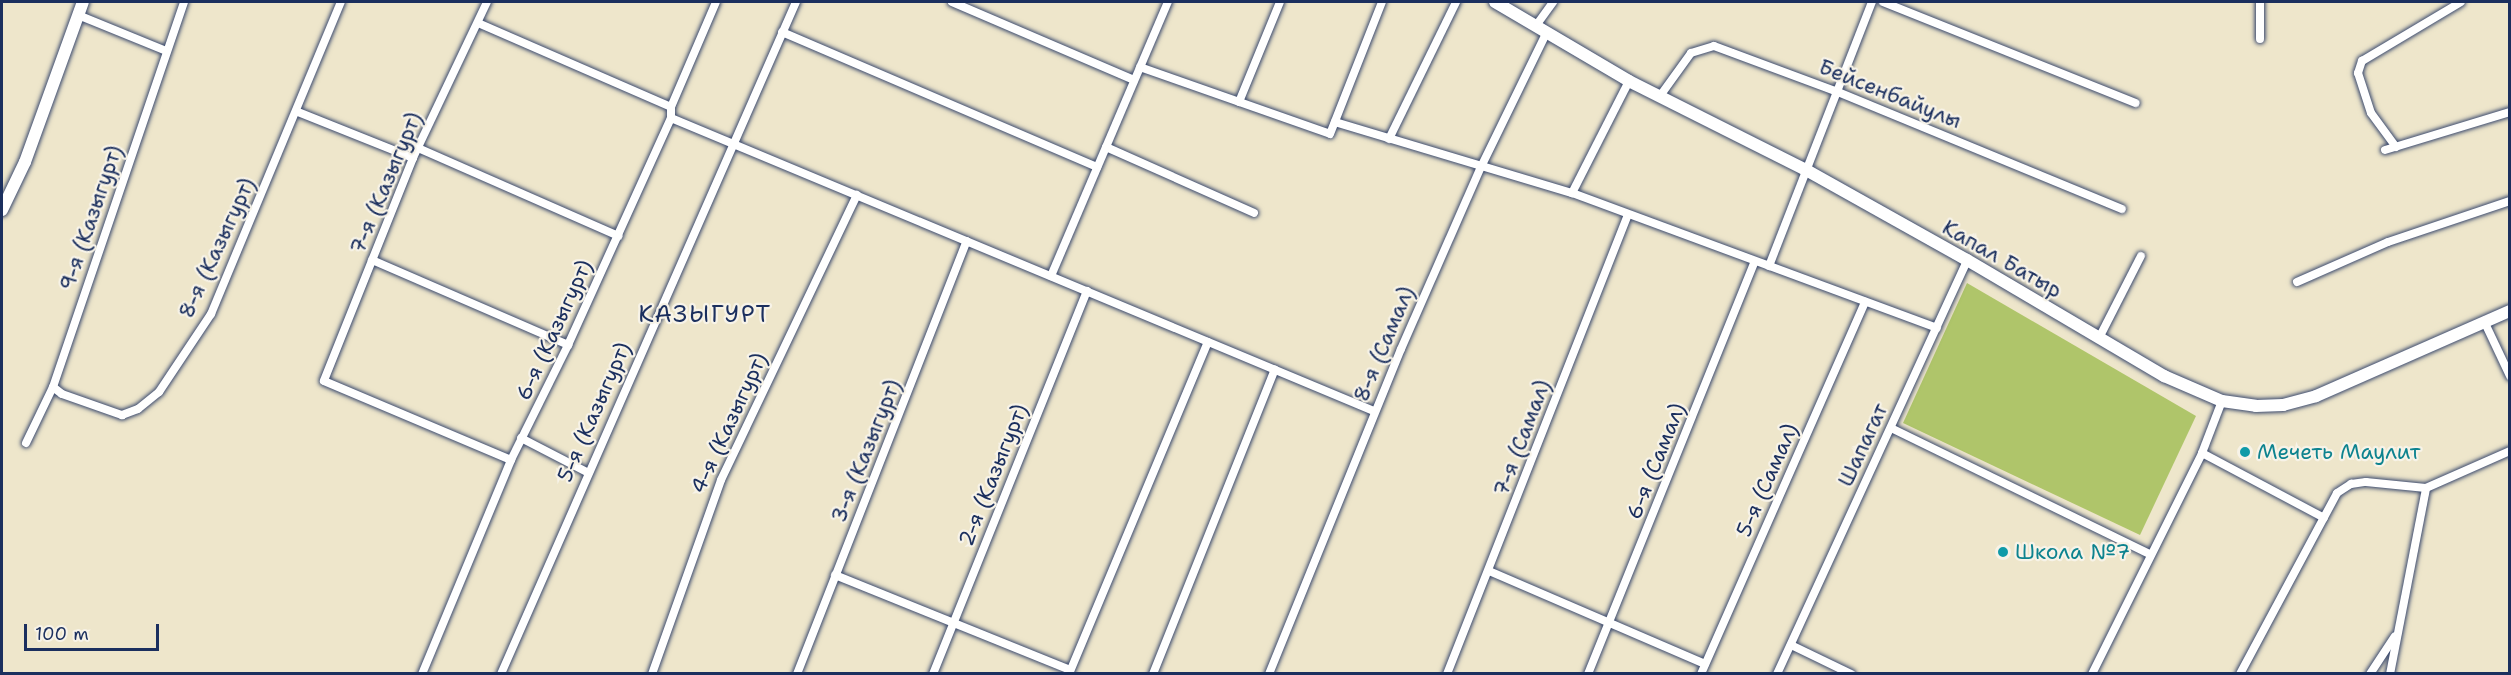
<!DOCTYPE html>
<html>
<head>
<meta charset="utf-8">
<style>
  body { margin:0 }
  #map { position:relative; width:2511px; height:675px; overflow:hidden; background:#eee6cb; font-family:"Shantell Sans",sans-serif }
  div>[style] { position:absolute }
  .green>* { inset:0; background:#afc56a }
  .roads { filter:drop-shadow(0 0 2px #3b4a6e) drop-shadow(0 0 2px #3b4a6e) }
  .minor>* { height:8px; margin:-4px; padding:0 4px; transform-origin:4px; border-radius:4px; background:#fff }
  .secondary>* { height:12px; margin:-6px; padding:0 6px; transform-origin:6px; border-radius:6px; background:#fff }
  .dots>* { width:16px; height:16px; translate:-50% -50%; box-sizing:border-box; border:3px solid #f7f3e8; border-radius:50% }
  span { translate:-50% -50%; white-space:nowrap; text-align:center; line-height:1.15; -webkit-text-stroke:4.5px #f7f3e8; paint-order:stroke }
  .street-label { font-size:21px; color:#1b2f5e }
  .culture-label { font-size:21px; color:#0d838f }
  .left { translate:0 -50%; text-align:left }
  .quarter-label { font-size:24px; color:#1b2f5e; letter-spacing:1.5px }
  .frame { position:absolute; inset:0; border:3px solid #1b2f5e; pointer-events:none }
  .scale { position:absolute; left:24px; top:624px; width:135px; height:27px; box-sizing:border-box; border:3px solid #1b2f5e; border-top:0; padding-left:8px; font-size:18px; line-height:21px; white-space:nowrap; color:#1b2f5e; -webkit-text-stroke:4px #f7f3e8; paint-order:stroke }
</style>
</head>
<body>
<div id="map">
  <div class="green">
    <i style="clip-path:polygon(1967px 283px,2196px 416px,2140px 535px,1903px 423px)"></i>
  </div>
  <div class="roads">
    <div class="minor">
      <i style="left:487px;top:2px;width:173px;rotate:115.4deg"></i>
      <i style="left:413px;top:158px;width:240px;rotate:111.8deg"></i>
      <i style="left:324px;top:381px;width:203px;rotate:22.9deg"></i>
      <i style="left:952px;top:2px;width:198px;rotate:23.2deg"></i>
      <i style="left:1883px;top:2px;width:272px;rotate:21.8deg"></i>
      <i style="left:2260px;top:2px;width:37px;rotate:90deg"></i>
      <i style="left:78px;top:15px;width:95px;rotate:22.2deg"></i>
      <i style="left:478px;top:23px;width:210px;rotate:23.5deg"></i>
      <i style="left:1535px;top:27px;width:31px;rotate:-54deg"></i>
      <i style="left:782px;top:32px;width:343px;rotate:23.2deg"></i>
      <i style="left:1140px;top:67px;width:201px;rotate:19.4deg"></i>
      <i style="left:1330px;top:134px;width:142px;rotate:-68.5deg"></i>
      <i style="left:1660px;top:96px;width:53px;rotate:-54.2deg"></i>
      <i style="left:1691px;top:53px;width:24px;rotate:-17deg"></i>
      <i style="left:1714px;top:46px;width:132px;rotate:20.4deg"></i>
      <i style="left:1838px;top:92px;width:307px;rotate:22.4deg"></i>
      <i style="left:1239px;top:102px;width:108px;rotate:-67.7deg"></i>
      <i style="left:298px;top:112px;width:124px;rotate:21.8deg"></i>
      <i style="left:671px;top:118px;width:762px;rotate:22.63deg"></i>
      <i style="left:1335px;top:122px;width:247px;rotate:16.7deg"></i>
      <i style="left:1572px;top:193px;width:389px;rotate:20.3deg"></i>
      <i style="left:1389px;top:139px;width:153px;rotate:-63.9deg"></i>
      <i style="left:1106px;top:147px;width:162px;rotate:24deg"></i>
      <i style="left:2396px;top:147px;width:42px;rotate:-126.3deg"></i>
      <i style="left:2371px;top:113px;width:42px;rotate:-108deg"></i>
      <i style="left:2358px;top:73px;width:13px;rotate:-72deg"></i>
      <i style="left:2362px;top:61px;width:115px;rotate:-30.8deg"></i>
      <i style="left:418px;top:148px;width:219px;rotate:23.7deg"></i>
      <i style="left:2385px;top:150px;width:131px;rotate:-16.9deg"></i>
      <i style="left:1572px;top:193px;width:126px;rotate:-63deg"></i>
      <i style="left:372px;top:260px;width:214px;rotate:23.4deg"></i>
      <i style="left:1769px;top:266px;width:283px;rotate:-68.7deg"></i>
      <i style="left:1051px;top:276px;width:298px;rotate:-66.9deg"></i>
      <i style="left:2297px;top:282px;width:99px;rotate:-23.7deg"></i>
      <i style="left:2388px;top:242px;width:129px;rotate:-18.6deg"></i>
      <i style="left:2484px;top:321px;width:61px;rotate:64.7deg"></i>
      <i style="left:2099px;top:338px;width:92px;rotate:-62.9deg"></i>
      <i style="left:53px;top:387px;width:11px;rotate:38deg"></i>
      <i style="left:62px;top:394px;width:64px;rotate:19.3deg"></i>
      <i style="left:122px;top:415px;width:17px;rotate:-21deg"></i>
      <i style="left:138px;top:409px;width:27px;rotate:-39deg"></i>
      <i style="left:159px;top:392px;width:94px;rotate:-56.3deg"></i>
      <i style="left:211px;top:314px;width:338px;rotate:-67.4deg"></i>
      <i style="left:1891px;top:428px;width:289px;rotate:26deg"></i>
      <i style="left:521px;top:438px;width:74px;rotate:27.3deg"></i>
      <i style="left:26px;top:443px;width:62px;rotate:-64.3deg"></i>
      <i style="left:53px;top:387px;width:407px;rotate:-71.2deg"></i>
      <i style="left:2202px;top:453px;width:138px;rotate:28deg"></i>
      <i style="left:1489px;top:571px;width:235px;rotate:23.3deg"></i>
      <i style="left:835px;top:575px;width:253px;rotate:22deg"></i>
      <i style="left:1791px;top:645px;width:67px;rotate:25.8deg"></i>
      <i style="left:422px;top:674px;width:232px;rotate:-67.4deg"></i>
      <i style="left:511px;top:460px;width:128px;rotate:-63.6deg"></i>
      <i style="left:568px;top:345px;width:249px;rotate:-65.6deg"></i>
      <i style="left:671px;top:118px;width:11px;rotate:-90deg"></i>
      <i style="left:671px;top:107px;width:114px;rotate:-66.8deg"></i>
      <i style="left:501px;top:674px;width:734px;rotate:-66.3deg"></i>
      <i style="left:652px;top:674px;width:206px;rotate:-70.4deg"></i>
      <i style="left:721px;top:480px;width:316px;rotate:-64.5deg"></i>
      <i style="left:797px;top:674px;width:465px;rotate:-68.6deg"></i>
      <i style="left:933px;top:674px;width:413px;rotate:-68.1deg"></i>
      <i style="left:1069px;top:674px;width:360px;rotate:-67.3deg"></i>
      <i style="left:1153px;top:674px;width:328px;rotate:-68.2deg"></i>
      <i style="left:1269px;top:674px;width:351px;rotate:-67.9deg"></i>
      <i style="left:1401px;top:349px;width:199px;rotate:-66.3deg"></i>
      <i style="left:1481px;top:167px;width:148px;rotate:-64deg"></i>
      <i style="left:1447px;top:674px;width:494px;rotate:-68.5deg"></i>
      <i style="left:1588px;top:674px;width:445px;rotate:-68deg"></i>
      <i style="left:1701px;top:674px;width:407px;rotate:-66.2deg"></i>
      <i style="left:1777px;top:674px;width:456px;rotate:-65.3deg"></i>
      <i style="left:2092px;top:674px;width:247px;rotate:-63.5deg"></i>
      <i style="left:2202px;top:453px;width:56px;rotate:-69deg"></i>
      <i style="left:2240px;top:674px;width:205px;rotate:-61.8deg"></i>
      <i style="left:2337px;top:493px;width:17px;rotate:-33deg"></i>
      <i style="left:2351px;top:484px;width:15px;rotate:-8deg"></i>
      <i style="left:2366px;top:482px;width:60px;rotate:5.7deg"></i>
      <i style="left:2426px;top:488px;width:92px;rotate:-23.8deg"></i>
      <i style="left:2370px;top:674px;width:45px;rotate:-56.7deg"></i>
      <i style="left:2390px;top:674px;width:189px;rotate:-79deg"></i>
    </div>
    <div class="secondary">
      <i style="left:1495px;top:2px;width:156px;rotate:30.5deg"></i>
      <i style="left:1629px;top:81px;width:198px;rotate:26.7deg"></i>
      <i style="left:1806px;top:170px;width:184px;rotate:29.2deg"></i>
      <i style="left:1967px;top:260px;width:229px;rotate:30.5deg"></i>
      <i style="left:2164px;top:376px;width:63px;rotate:23.3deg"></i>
      <i style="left:2222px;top:401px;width:34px;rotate:8deg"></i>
      <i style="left:2256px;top:406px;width:27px;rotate:-2deg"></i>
      <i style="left:2283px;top:405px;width:34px;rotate:-15deg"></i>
      <i style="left:2316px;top:396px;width:212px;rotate:-23.7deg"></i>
      <i style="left:2px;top:210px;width:53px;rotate:-64.4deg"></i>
      <i style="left:25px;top:162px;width:170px;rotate:-70.1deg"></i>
    </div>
  </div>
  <div class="dots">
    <i style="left:2245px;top:452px;background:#0f9aa8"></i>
    <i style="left:2003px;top:552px;background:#0f9aa8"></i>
  </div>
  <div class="street-label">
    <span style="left:1890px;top:94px;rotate:22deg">Бейсенбайулы</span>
    <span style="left:386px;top:183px;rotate:-67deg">7-я (Казыгурт)</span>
    <span style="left:91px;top:218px;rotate:-71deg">9-я (Казыгурт)</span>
    <span style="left:217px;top:248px;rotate:-65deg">8-я (Казыгурт)</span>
    <span style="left:2002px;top:259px;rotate:30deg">Капал Батыр</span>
    <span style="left:554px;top:330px;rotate:-65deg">6-я (Казыгурт)</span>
    <span style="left:1384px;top:344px;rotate:-67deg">8-я (Самал)</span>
    <span style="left:594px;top:412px;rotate:-66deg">5-я (Казыгурт)</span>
    <span style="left:729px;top:423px;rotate:-65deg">4-я (Казыгурт)</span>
    <span style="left:1522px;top:438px;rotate:-69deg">7-я (Самал)</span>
    <span style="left:1863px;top:445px;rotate:-65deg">Шапагат</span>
    <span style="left:866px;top:451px;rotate:-68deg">3-я (Казыгурт)</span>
    <span style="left:1656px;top:461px;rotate:-68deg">6-я (Самал)</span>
    <span style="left:993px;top:475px;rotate:-68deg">2-я (Казыгурт)</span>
    <span style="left:1767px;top:480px;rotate:-66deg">5-я (Самал)</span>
  </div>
  <div class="culture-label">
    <span class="left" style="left:2257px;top:452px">Мечеть Маулит</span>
    <span class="left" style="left:2015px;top:552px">Школа №7</span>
  </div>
  <div class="quarter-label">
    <span style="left:705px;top:315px">КАЗЫГУРТ</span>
  </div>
  <div class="frame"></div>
  <div class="scale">100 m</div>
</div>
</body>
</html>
